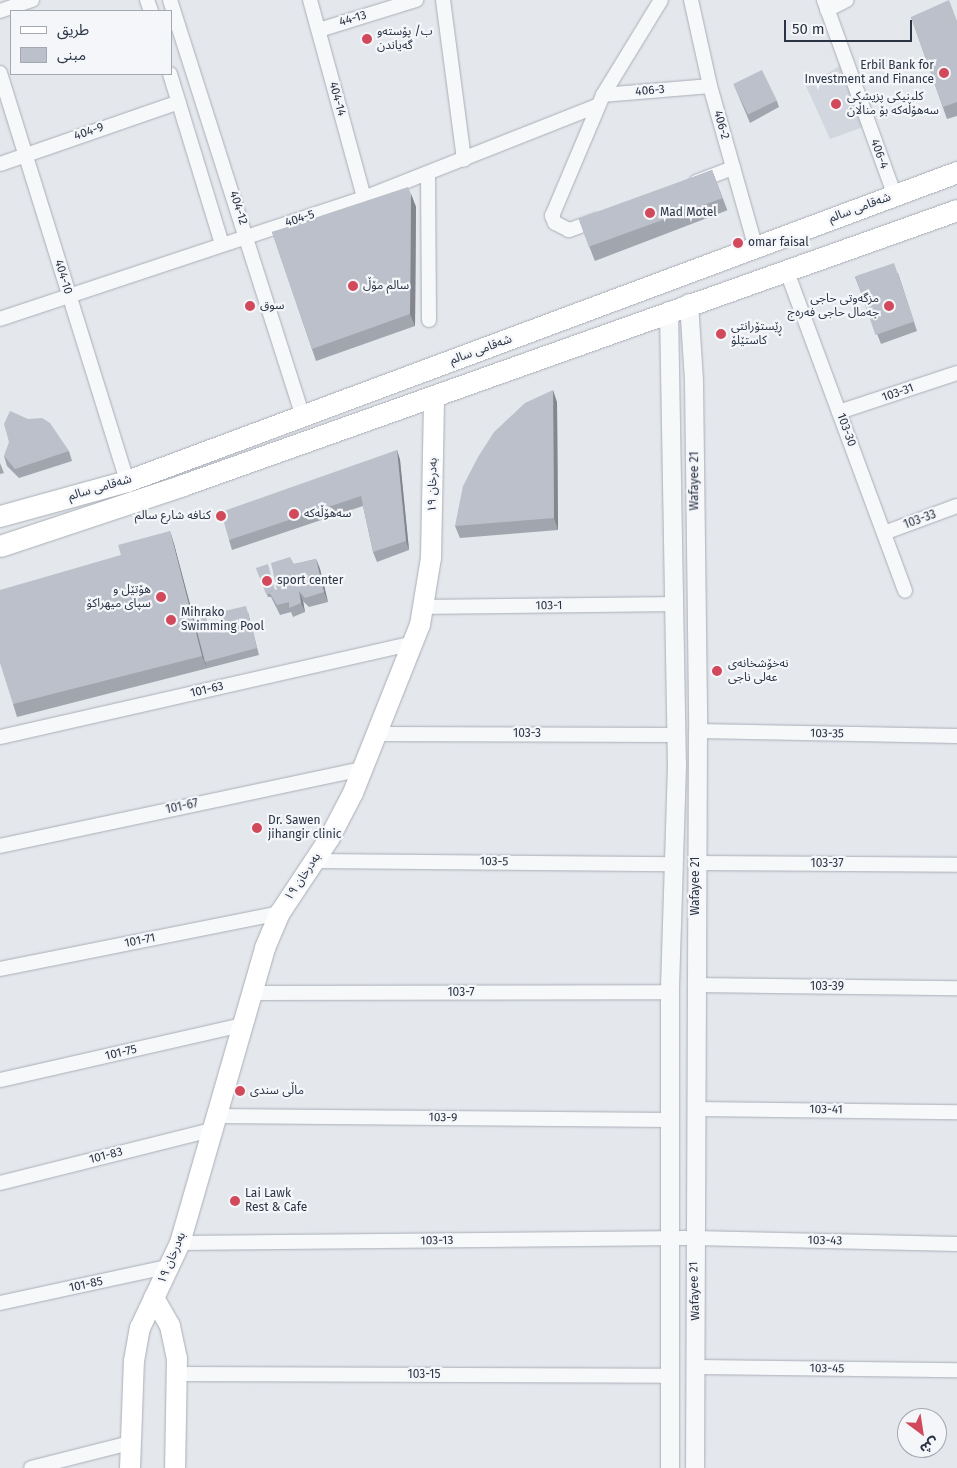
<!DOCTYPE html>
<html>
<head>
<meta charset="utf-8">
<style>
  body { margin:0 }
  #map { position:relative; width:957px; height:1468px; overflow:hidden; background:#e4e7ec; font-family:"Fira Sans","Noto Sans Arabic",sans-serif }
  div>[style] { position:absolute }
  .built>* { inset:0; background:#d2d6de }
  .roads { filter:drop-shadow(0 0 1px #a9aeb7) drop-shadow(0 0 1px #a9aeb7) }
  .minor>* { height:14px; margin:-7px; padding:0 7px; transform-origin:7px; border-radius:7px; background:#f7f8fa }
  .tertiary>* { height:18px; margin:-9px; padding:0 9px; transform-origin:9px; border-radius:9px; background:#f7f8fa }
  .secondary>* { height:20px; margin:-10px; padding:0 10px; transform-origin:10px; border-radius:10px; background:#fff }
  .primary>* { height:21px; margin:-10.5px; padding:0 10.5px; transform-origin:10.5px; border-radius:10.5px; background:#fff }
  .wall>* { inset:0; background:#a1a5ae; transform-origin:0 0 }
  .shaded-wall>* { inset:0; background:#83868d }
  .building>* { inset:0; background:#bbc0ca; transform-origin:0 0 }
  .dots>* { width:14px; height:14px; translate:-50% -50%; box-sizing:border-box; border:2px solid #f4f6f9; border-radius:50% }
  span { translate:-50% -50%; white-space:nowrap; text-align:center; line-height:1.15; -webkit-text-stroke:4.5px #f4f6f9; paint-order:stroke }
  .street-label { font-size:12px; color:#2b3445 }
  .poi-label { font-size:12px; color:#2b3445 }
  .left { translate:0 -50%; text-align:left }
  .right { translate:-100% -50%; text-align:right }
  .legend { position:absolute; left:10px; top:10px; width:162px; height:65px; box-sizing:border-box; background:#f4f6f9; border:1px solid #a4a8b1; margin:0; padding:6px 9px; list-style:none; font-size:15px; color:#2b3445 }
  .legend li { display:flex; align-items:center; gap:10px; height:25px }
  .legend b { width:25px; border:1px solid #a4a8b1 }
  .north { position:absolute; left:897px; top:1408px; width:50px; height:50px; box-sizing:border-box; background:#f4f6f9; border:1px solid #a4a8b1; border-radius:50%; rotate:149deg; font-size:14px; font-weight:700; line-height:20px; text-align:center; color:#2b3445 }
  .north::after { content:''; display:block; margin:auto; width:18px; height:22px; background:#d1495b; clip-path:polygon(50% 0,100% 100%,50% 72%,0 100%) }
  .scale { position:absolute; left:784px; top:20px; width:128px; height:22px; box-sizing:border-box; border:2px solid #2b3445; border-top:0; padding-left:6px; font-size:15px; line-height:18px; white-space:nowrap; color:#2b3445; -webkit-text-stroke:4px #f4f6f9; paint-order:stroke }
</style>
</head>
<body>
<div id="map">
  <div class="built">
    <i style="clip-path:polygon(843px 64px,866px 126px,830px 139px,806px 86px)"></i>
  </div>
  <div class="roads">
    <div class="minor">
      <i style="left:147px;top:0;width:12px;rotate:70deg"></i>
      <i style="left:170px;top:0;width:437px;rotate:72.3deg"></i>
      <i style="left:310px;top:0;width:205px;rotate:74.7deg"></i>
      <i style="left:443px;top:0;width:161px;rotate:82.5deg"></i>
      <i style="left:691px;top:0;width:88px;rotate:77.5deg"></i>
      <i style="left:710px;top:86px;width:169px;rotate:74.2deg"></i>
      <i style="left:824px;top:0;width:208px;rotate:70.1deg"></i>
      <i style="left:827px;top:10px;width:22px;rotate:-27deg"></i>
      <i style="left:0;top:11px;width:34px;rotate:-19deg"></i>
      <i style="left:319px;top:30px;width:102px;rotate:-17.2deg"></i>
      <i style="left:0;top:73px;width:427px;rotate:72.7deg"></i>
      <i style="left:170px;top:74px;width:178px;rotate:73deg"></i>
      <i style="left:603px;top:95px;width:111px;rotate:-58.6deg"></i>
      <i style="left:0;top:164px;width:189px;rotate:-19.1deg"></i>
      <i style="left:428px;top:174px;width:146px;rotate:89.6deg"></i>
      <i style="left:696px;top:182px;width:40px;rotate:-21deg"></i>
      <i style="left:597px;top:220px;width:30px;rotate:160deg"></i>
      <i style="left:569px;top:230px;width:16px;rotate:-153deg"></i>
      <i style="left:555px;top:223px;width:8px;rotate:-113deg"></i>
      <i style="left:552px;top:216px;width:131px;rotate:-67.1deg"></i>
      <i style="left:603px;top:95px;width:107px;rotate:-4.8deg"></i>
      <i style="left:786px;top:269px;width:343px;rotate:69.7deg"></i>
      <i style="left:0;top:319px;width:384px;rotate:-18.4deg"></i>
      <i style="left:364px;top:198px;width:250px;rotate:-21.6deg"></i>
      <i style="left:839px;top:412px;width:124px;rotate:-18.3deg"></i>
      <i style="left:884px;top:533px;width:78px;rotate:-20.3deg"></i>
      <i style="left:425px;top:607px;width:248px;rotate:-0.7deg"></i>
      <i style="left:698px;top:731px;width:259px;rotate:1.1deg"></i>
      <i style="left:378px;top:734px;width:298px;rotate:0.2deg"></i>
      <i style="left:0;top:737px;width:426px;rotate:-12.8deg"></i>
      <i style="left:0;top:846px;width:371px;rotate:-12deg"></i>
      <i style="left:313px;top:861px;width:361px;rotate:0.5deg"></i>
      <i style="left:697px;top:863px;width:260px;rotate:0.4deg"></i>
      <i style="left:0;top:969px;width:286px;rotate:-11.3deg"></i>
      <i style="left:696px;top:985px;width:261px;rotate:0.7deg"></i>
      <i style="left:251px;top:993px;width:419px;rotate:-0.1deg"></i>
      <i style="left:0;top:1080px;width:248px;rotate:-12.8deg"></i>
      <i style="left:695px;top:1109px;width:262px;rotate:0.7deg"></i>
      <i style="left:215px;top:1116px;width:455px;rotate:0.5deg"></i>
      <i style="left:0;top:1183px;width:218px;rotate:-14.1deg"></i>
      <i style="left:180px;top:1243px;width:514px;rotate:-0.56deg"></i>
      <i style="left:694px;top:1238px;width:263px;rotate:1.3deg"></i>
      <i style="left:0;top:1303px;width:175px;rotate:-12.2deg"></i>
      <i style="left:698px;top:1367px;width:259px;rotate:0.7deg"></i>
      <i style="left:177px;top:1374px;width:494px;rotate:0.2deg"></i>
      <i style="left:31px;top:1468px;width:102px;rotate:-14.2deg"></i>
    </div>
    <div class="tertiary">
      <i style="left:689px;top:303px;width:78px;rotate:86.3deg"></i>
      <i style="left:694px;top:381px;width:350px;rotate:89.3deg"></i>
      <i style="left:698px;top:731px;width:737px;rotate:90.23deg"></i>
      <i style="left:669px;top:311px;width:454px;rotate:89deg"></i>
      <i style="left:677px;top:765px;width:227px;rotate:91.8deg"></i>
      <i style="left:670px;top:992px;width:476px;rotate:90deg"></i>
    </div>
    <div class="secondary">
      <i style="left:154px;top:1298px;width:32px;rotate:60deg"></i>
      <i style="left:170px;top:1326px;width:33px;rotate:78deg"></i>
      <i style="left:177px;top:1358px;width:110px;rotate:91deg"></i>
      <i style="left:130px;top:1468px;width:107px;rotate:-87.9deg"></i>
      <i style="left:134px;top:1361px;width:34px;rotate:-80deg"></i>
      <i style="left:140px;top:1328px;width:94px;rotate:-64.8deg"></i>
      <i style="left:180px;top:1243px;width:307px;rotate:-73.9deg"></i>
      <i style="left:265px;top:948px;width:38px;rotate:-67deg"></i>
      <i style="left:280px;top:913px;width:89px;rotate:-56.5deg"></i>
      <i style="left:329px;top:839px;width:52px;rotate:-62.4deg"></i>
      <i style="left:353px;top:793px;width:181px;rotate:-68.3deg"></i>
      <i style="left:420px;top:625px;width:68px;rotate:-80.7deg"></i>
      <i style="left:431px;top:558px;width:162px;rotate:-88.9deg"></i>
    </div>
    <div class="primary">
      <i style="left:0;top:516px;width:132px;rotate:-15.4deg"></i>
      <i style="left:127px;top:481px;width:886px;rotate:-20.42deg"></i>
      <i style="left:0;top:546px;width:193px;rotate:-18.4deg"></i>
      <i style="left:183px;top:485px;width:821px;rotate:-19.56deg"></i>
    </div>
  </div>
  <div class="wall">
    <i style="clip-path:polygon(911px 17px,957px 21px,957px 116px,947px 119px)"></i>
    <i style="clip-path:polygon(734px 85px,777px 101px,779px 107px,750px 123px)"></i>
    <i style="left:712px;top:170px;width:43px;height:142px;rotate:69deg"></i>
    <i style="clip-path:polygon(411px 194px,416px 207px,415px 326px,316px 361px,272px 232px)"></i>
    <i style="clip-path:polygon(898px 273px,917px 331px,881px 344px,855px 277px)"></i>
    <i style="clip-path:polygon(557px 402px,558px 530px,460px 538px,455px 526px)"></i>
    <i style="clip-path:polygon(397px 450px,400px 460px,409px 550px,377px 562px,373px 552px,363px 506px,232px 550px,229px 540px)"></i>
    <i style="clip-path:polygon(69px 451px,72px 461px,19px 478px,7px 466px,4px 456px)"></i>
    <i style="clip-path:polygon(0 463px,4px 473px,0 474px)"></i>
    <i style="clip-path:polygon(170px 531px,174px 544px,194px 620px,209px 625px,222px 621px,248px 612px,259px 655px,17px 717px,13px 704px,121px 555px)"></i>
    <i style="clip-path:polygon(316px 559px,320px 569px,328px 602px,309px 607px,303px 601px,305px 612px,293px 617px,291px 612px,280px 615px,271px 597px,268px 597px,256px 568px,275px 590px,277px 590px,294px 564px)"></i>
  </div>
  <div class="shaded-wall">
    <i style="clip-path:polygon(411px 194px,416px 207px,415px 326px,410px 314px)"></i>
    <i style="clip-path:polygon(553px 390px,557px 402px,558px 530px,554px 518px)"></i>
    <i style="clip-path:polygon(397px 450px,400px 460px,409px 550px,406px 541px)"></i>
    <i style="clip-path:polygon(170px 531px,174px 544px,207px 668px,202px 656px)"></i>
    <i style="clip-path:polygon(316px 559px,320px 569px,328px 602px,324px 592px)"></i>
    <i style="clip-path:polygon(299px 591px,303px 601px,305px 612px,301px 603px)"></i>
  </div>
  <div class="building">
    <i style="clip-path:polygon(949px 0,957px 21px,957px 102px,943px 107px,911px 17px)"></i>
    <i style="left:762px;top:70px;width:34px;height:32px;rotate:64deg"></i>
    <i style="left:712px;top:170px;width:30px;height:142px;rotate:70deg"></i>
    <i style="clip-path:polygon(408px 187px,411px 194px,410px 314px,312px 349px,272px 232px)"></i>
    <i style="left:894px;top:263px;width:62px;height:41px;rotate:71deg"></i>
    <i style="clip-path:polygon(553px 390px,554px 518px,455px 526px,463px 486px,478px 457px,494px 432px,525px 403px)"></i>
    <i style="clip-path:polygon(10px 411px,28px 419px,42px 418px,50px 423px,69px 451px,15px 469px,4px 456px,9px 442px,4px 424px)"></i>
    <i style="clip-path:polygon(397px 450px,406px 541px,373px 552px,361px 496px,229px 540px,221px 512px)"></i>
    <i style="clip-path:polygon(170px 531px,202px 656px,13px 704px,0 663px,0 590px,121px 555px,118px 545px)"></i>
    <i style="clip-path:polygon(290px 557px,294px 564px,316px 559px,324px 592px,305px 598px,299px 591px,301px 603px,289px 608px,289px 602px,277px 605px,269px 592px,277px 590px,271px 563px)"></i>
    <i style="clip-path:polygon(268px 564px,275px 591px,269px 592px,270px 594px,266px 594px,256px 568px)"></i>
    <i style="clip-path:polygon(246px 606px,257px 648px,205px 662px,194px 620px,206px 617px,208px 625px,222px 621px,220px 612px)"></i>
  </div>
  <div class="dots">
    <i style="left:367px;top:39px;background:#d1495b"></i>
    <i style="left:944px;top:73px;background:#d1495b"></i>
    <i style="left:836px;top:104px;background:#d1495b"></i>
    <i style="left:650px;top:213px;background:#d1495b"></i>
    <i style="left:738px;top:243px;background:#d1495b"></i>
    <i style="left:353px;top:286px;background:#d1495b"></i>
    <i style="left:250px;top:306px;background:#d1495b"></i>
    <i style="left:889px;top:306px;background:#d1495b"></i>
    <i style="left:721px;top:334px;background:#d1495b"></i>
    <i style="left:294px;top:514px;background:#d1495b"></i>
    <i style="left:221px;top:516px;background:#d1495b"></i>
    <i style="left:267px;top:581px;background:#d1495b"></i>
    <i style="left:161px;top:597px;background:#d1495b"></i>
    <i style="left:171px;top:620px;background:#d1495b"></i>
    <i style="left:717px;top:671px;background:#d1495b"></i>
    <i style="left:257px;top:828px;background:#d1495b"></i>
    <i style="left:240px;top:1091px;background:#d1495b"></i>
    <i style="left:235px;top:1201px;background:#d1495b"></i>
  </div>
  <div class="street-label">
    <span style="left:353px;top:19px;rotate:-17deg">44-13</span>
    <span style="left:650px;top:91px;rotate:-5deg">406-3</span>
    <span style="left:337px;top:99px;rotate:75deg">404-14</span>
    <span style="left:721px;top:125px;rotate:74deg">406-2</span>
    <span style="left:89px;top:132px;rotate:-19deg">404-9</span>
    <span style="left:879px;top:154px;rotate:70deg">406-4</span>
    <span style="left:238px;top:208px;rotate:72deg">404-12</span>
    <span style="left:860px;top:208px;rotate:-20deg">شەقامی سالم</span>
    <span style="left:300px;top:219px;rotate:-18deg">404-5</span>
    <span style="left:63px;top:277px;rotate:73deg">404-10</span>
    <span style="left:481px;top:350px;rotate:-20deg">شەقامی سالم</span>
    <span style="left:898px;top:393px;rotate:-19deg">103-31</span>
    <span style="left:846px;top:430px;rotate:70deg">103-30</span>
    <span style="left:695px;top:481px;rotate:-90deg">Wafayee 21</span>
    <span style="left:433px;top:485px;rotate:-89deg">بەدرخان ١٩</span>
    <span style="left:100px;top:488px;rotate:-16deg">شەقامی سالم</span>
    <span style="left:920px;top:520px;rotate:-20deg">103-33</span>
    <span style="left:549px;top:606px;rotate:-1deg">103-1</span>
    <span style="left:207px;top:690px;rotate:-13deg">101-63</span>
    <span style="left:527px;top:734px">103-3</span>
    <span style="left:827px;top:734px;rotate:1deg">103-35</span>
    <span style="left:182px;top:807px;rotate:-12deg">101-67</span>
    <span style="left:494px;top:862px;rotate:1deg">103-5</span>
    <span style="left:827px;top:864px">103-37</span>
    <span style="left:303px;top:877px;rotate:-56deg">بەدرخان ١٩</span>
    <span style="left:696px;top:886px;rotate:-90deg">Wafayee 21</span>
    <span style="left:140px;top:941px;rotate:-11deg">101-71</span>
    <span style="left:827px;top:987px">103-39</span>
    <span style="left:461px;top:993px">103-7</span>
    <span style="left:121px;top:1053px;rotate:-13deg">101-75</span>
    <span style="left:826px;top:1110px;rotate:1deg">103-41</span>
    <span style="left:443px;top:1118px;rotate:1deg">103-9</span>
    <span style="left:106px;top:1156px;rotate:-14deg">101-83</span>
    <span style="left:437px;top:1241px;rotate:-1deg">103-13</span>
    <span style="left:825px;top:1241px;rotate:1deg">103-43</span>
    <span style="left:172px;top:1258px;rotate:-67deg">بەدرخان ١٩</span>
    <span style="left:86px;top:1285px;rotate:-12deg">101-85</span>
    <span style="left:695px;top:1291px;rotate:-92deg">Wafayee 21</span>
    <span style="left:827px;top:1369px;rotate:1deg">103-45</span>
    <span style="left:424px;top:1375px">103-15</span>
  </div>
  <div class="poi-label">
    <span class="left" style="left:377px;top:39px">ب/ پۆستەو<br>گەیاندن</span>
    <span class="right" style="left:934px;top:73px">Erbil Bank for<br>Investment and Finance</span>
    <span class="left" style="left:847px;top:104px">کلینیکی پزیشکی<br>سەهۆڵەکە بۆ مناڵان</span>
    <span class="left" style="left:660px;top:213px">Mad Motel</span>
    <span class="left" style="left:748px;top:243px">omar faisal</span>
    <span class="left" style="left:363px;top:286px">سالم مۆڵ</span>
    <span class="right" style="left:879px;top:306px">مزگه‌وتی حاجی<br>جەمال حاجی فەرەج</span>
    <span class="left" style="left:260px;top:306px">سوق</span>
    <span class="left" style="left:731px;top:334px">ڕێستۆرانتی<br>کاستێلۆ</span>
    <span class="left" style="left:304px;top:514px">سەهۆڵەکە</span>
    <span class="right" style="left:211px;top:516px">كنافه شارع سالم</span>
    <span class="left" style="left:277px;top:581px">sport center</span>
    <span class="right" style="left:151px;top:597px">هۆتێل و<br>سپای میهراکۆ</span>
    <span class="left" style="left:181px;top:620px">Mihrako<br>Swimming Pool</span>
    <span class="left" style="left:728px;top:671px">نەخۆشخانەی<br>عەلی ناجی</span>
    <span class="left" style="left:268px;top:828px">Dr. Sawen<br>jihangir clinic</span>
    <span class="left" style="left:250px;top:1091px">ماڵی سندی</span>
    <span class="left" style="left:245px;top:1201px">Lai Lawk<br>Rest &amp; Cafe</span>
  </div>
  <ul class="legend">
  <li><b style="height:6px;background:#fff"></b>طريق</li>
  <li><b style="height:14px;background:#bbc0ca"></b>مبنى</li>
  </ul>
  <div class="north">ش</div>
  <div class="scale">50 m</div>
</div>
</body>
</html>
